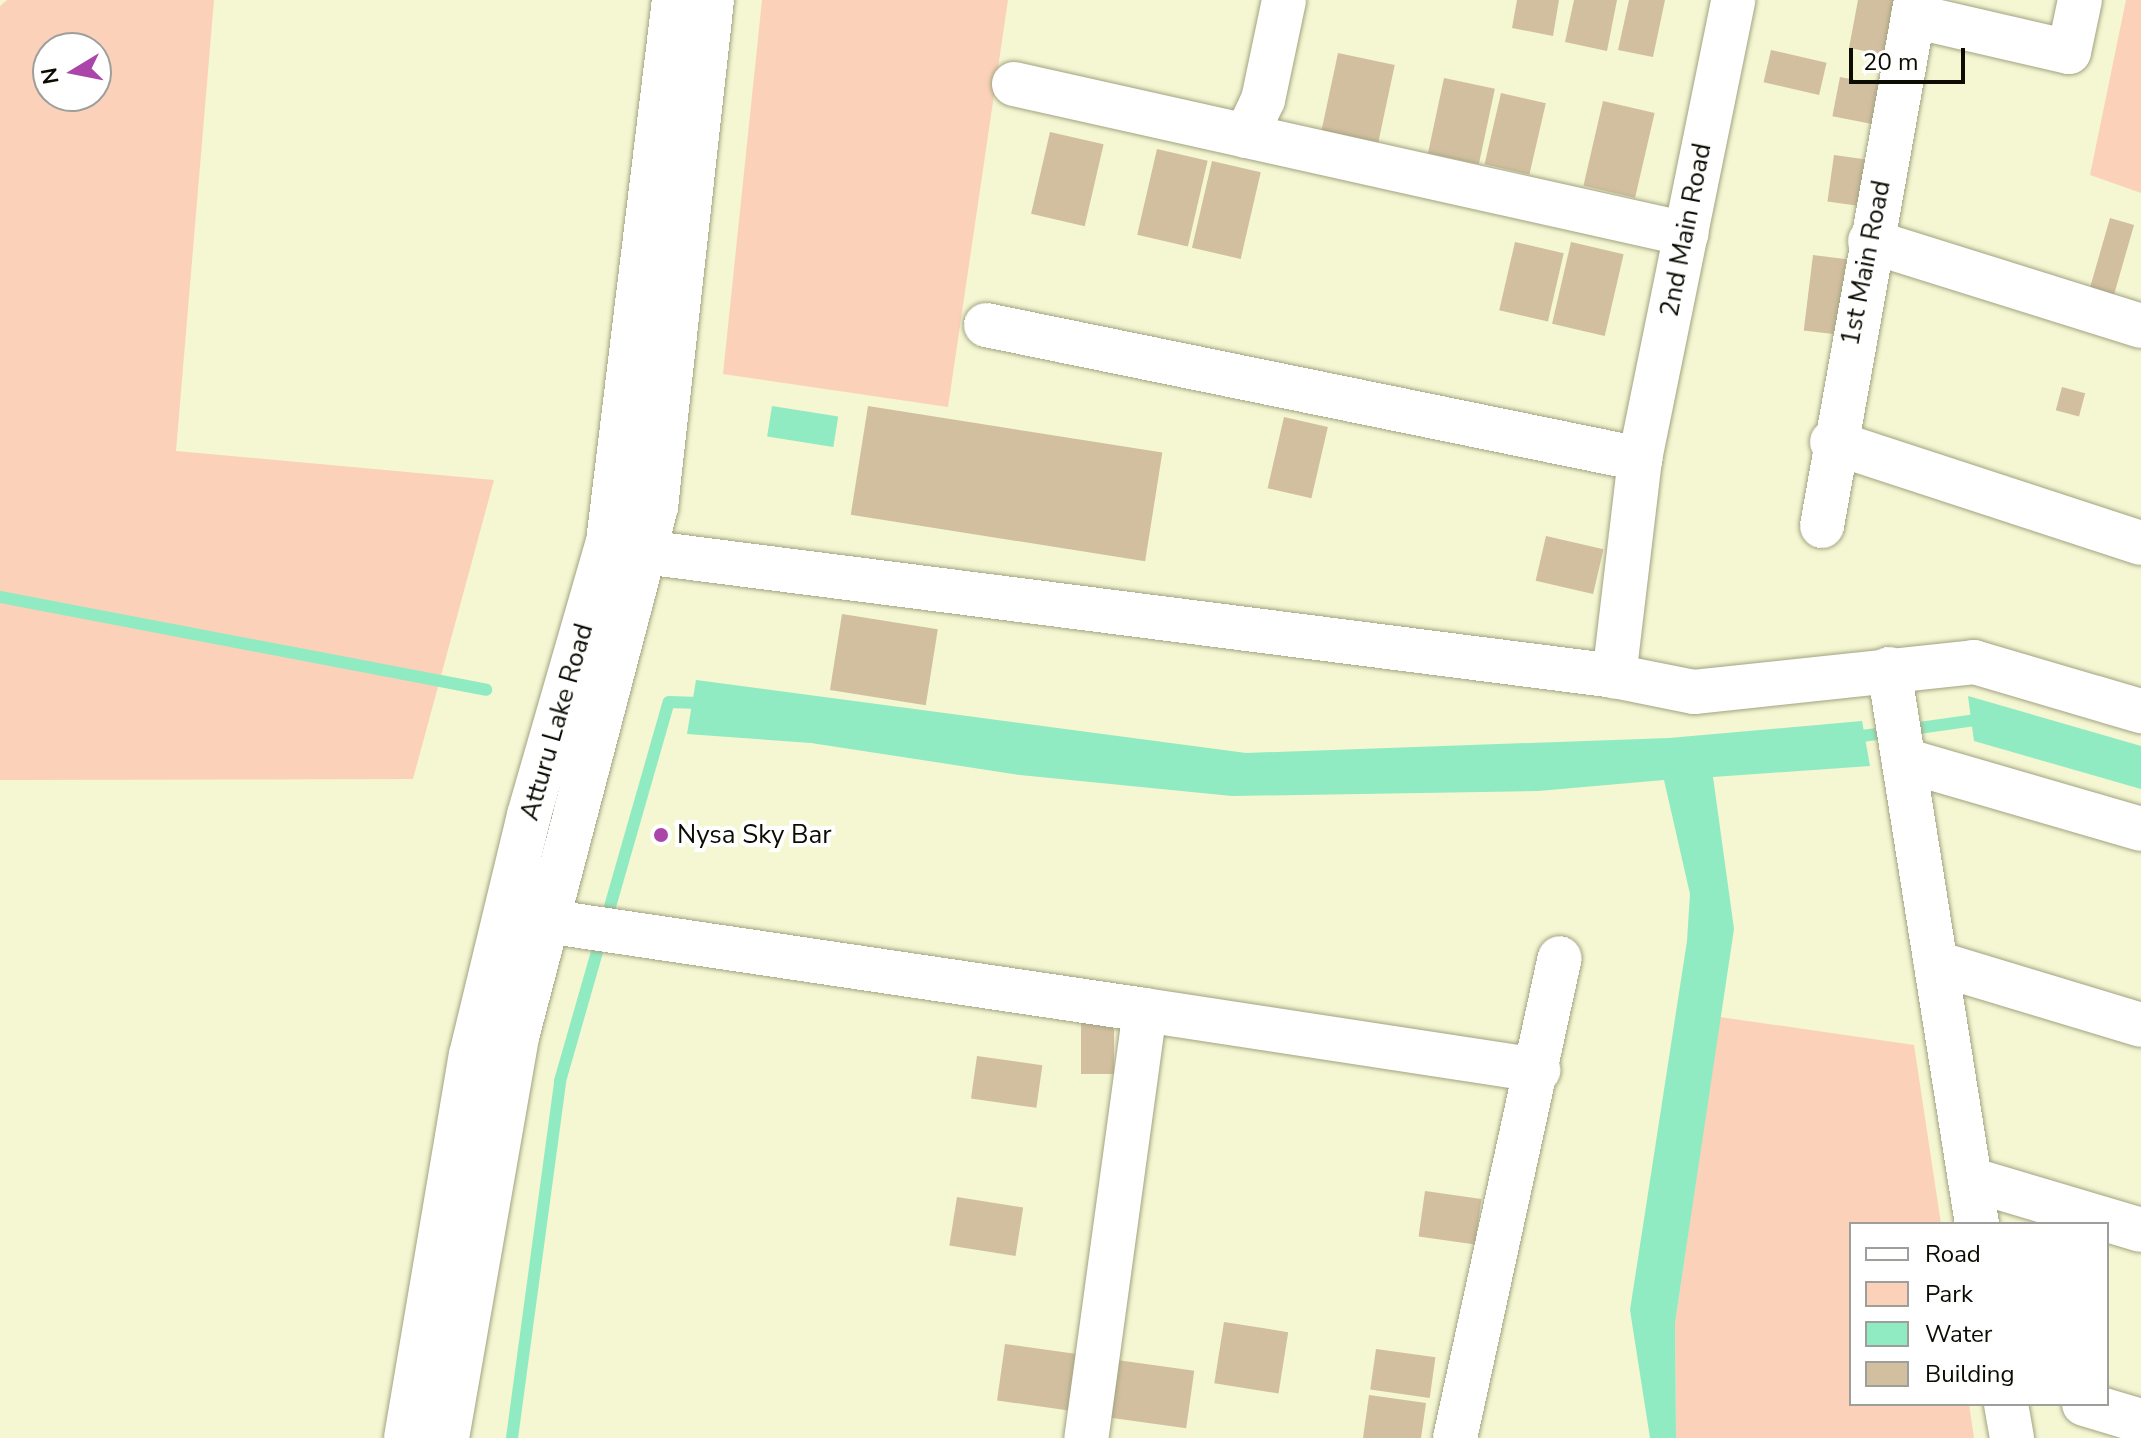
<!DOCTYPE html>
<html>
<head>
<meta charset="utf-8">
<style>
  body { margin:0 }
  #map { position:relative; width:2141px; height:1438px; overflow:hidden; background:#f5f6d2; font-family:"Nunito Sans",sans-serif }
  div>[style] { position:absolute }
  .green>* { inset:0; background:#fbd2b9 }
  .water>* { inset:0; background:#90eac2; transform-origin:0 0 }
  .stream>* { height:12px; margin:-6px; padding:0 6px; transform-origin:6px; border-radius:6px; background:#90eac2 }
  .building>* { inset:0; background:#d2bfa0; transform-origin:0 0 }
  .roads { filter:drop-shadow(0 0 2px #a2a381) drop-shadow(0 0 2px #a2a381) }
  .minor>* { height:44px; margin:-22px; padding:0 22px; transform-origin:22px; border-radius:22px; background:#fff }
  .dots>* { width:22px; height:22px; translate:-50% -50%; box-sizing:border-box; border:4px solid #fff; border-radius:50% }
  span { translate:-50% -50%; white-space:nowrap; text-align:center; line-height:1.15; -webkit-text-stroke:8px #fff; paint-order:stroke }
  .street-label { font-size:26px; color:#0c0c03 }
  .poi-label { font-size:26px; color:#0c0c03 }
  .left { translate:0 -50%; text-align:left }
  .legend { position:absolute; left:1849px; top:1222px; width:260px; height:184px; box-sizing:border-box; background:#fff; border:2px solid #9e9e9a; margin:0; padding:10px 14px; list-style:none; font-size:24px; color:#0c0c03 }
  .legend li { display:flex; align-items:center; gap:16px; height:40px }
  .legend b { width:40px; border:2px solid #9e9e9a }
  .north { position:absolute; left:32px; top:32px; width:80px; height:80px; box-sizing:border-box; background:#fff; border:2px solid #9e9e9a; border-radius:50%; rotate:260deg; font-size:22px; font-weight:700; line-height:32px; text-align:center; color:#0c0c03 }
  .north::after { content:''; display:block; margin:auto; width:28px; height:36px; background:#ac45a9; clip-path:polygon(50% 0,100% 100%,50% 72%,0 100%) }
  .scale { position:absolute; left:1849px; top:48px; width:116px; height:36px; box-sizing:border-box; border:4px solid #0c0c03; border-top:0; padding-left:10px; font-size:24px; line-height:28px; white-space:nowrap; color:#0c0c03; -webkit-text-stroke:6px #fff; paint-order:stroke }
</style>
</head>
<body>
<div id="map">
  <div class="green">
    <i style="clip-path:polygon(evenodd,7px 0,214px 0,176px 451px,494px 480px,413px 779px,0 780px,0 6px,7px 0,96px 48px,96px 96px,48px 96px,48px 48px,96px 48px)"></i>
    <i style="clip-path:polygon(762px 0,1008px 0,948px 407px,723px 374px)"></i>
    <i style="clip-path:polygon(2126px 0,2141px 0,2141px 193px,2090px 175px)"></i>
    <i style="clip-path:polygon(1720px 1017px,1914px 1045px,1941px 1224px,1851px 1224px,1851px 1404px,1969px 1404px,1974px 1438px,1676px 1438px,1675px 1323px)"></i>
  </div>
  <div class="water">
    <i style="left:772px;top:406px;width:67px;height:31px;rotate:9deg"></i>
    <i style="clip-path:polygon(696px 680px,1246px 753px,1669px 738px,1862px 721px,1870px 766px,1713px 777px,1734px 929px,1675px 1323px,1676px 1438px,1650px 1438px,1630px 1310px,1687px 941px,1690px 894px,1664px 780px,1538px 791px,1232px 796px,1020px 775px,811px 743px,687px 734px)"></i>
    <i style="clip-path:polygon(1968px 696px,2141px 746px,2141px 789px,1974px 741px)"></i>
  </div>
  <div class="stream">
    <i style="left:0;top:597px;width:495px;rotate:10.8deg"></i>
    <i style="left:1848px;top:738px;width:137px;rotate:-8deg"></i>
    <i style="left:512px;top:1438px;width:360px;rotate:-82.3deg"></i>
    <i style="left:560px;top:1081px;width:394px;rotate:-74deg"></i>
    <i style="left:669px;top:702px;width:37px;rotate:2deg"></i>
  </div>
  <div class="building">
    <i style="clip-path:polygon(1517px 0,1559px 0,1553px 36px,1512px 28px)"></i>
    <i style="clip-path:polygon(1574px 0,1617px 0,1607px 51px,1565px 42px)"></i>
    <i style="clip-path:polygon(1629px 0,1665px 0,1653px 57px,1618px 50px)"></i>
    <i style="clip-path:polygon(1858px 0,1895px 0,1886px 55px,1849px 48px)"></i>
    <i style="left:1771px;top:50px;width:57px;height:33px;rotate:13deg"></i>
    <i style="left:1338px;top:53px;width:58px;height:79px;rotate:12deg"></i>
    <i style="left:1840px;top:77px;width:43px;height:40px;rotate:11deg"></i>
    <i style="left:1444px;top:78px;width:52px;height:77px;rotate:12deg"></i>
    <i style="left:1501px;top:93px;width:46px;height:73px;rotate:13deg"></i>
    <i style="left:1603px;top:101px;width:53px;height:87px;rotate:13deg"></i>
    <i style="left:1050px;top:132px;width:55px;height:84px;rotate:13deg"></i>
    <i style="left:1157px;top:149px;width:52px;height:88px;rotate:13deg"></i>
    <i style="left:1834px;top:155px;width:36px;height:47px;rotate:8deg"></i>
    <i style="left:1212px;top:161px;width:50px;height:89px;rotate:13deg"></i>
    <i style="left:2110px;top:218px;width:25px;height:77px;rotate:16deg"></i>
    <i style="left:1515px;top:242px;width:50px;height:70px;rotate:13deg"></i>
    <i style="left:1571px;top:242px;width:54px;height:84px;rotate:13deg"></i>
    <i style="left:1813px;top:255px;width:34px;height:76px;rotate:7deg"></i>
    <i style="left:2062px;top:387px;width:24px;height:24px;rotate:15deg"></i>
    <i style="left:868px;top:406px;width:298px;height:110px;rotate:9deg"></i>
    <i style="left:1284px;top:417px;width:45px;height:73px;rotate:13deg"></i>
    <i style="left:1546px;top:536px;width:59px;height:46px;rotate:13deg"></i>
    <i style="left:842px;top:614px;width:97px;height:77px;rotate:9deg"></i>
    <i style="left:1081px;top:1022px;width:33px;height:52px"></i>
    <i style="left:977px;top:1056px;width:66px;height:43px;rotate:8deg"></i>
    <i style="left:1425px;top:1191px;width:57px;height:46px;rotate:8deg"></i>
    <i style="left:957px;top:1197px;width:67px;height:49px;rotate:9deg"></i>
    <i style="left:1224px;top:1322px;width:65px;height:62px;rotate:9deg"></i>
    <i style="left:1005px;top:1344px;width:76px;height:57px;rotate:8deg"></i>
    <i style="left:1376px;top:1349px;width:60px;height:41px;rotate:8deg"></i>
    <i style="left:1117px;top:1360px;width:78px;height:58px;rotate:8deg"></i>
    <i style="clip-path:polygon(1369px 1395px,1426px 1403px,1421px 1438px,1363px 1438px)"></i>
  </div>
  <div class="roads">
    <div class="minor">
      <i style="left:1913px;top:16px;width:160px;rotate:13deg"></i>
      <i style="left:2069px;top:52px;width:53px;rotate:-78.1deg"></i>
      <i style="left:1014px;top:84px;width:689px;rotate:12.58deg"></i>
      <i style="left:1246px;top:136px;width:40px;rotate:-65deg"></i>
      <i style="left:1263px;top:100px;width:102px;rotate:-78.1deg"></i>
      <i style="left:1870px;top:241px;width:284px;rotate:17.4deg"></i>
      <i style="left:986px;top:325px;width:668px;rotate:11.58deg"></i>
      <i style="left:1640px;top:459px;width:219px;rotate:96.8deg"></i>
      <i style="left:1832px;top:442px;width:325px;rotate:18.1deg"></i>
      <i style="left:1640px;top:459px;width:468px;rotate:-78.5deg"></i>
      <i style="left:1822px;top:526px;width:534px;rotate:-79.87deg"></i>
      <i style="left:644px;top:552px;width:978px;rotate:7.28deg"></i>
      <i style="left:1614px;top:676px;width:82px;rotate:11.3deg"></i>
      <i style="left:1694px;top:692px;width:282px;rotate:-6.1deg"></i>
      <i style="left:1974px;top:662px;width:174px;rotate:16.4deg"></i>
      <i style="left:1889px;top:669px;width:562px;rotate:80.99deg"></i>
      <i style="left:1904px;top:760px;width:247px;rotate:16.2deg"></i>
      <i style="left:519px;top:917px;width:633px;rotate:8.45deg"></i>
      <i style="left:1145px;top:1010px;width:432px;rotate:97.8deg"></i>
      <i style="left:1936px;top:963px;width:214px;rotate:16.8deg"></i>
      <i style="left:1145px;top:1010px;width:398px;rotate:8.7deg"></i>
      <i style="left:1970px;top:1179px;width:178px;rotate:16.6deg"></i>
      <i style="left:2006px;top:1404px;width:35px;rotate:80deg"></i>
      <i style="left:2084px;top:1404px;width:59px;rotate:16.6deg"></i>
      <i style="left:406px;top:1438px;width:388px;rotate:-80.4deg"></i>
      <i style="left:471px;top:1055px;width:247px;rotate:-76.4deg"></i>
      <i style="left:529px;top:815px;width:284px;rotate:-73.9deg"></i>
      <i style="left:608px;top:542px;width:546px;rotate:-83.06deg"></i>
      <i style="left:447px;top:1438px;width:411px;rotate:-80.1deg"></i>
      <i style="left:518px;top:1033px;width:544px;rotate:-75.3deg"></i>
      <i style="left:656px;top:507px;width:510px;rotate:-83.7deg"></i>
      <i style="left:1455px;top:1438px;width:491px;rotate:-77.7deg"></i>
    </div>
  </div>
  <div class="dots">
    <i style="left:661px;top:835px;background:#ac45a9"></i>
  </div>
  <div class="street-label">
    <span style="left:1686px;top:230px;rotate:-79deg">2nd Main Road</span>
    <span style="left:1866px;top:263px;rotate:-79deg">1st Main Road</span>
    <span style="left:557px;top:722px;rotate:-74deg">Atturu Lake Road</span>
  </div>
  <div class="poi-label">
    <span class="left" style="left:677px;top:835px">Nysa Sky Bar</span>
  </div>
  <ul class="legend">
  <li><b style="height:10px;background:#fff"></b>Road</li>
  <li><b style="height:22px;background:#fbd2b9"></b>Park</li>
  <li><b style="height:22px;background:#90eac2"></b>Water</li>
  <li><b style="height:22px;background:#d2bfa0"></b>Building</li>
  </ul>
  <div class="north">N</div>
  <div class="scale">20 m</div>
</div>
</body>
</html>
